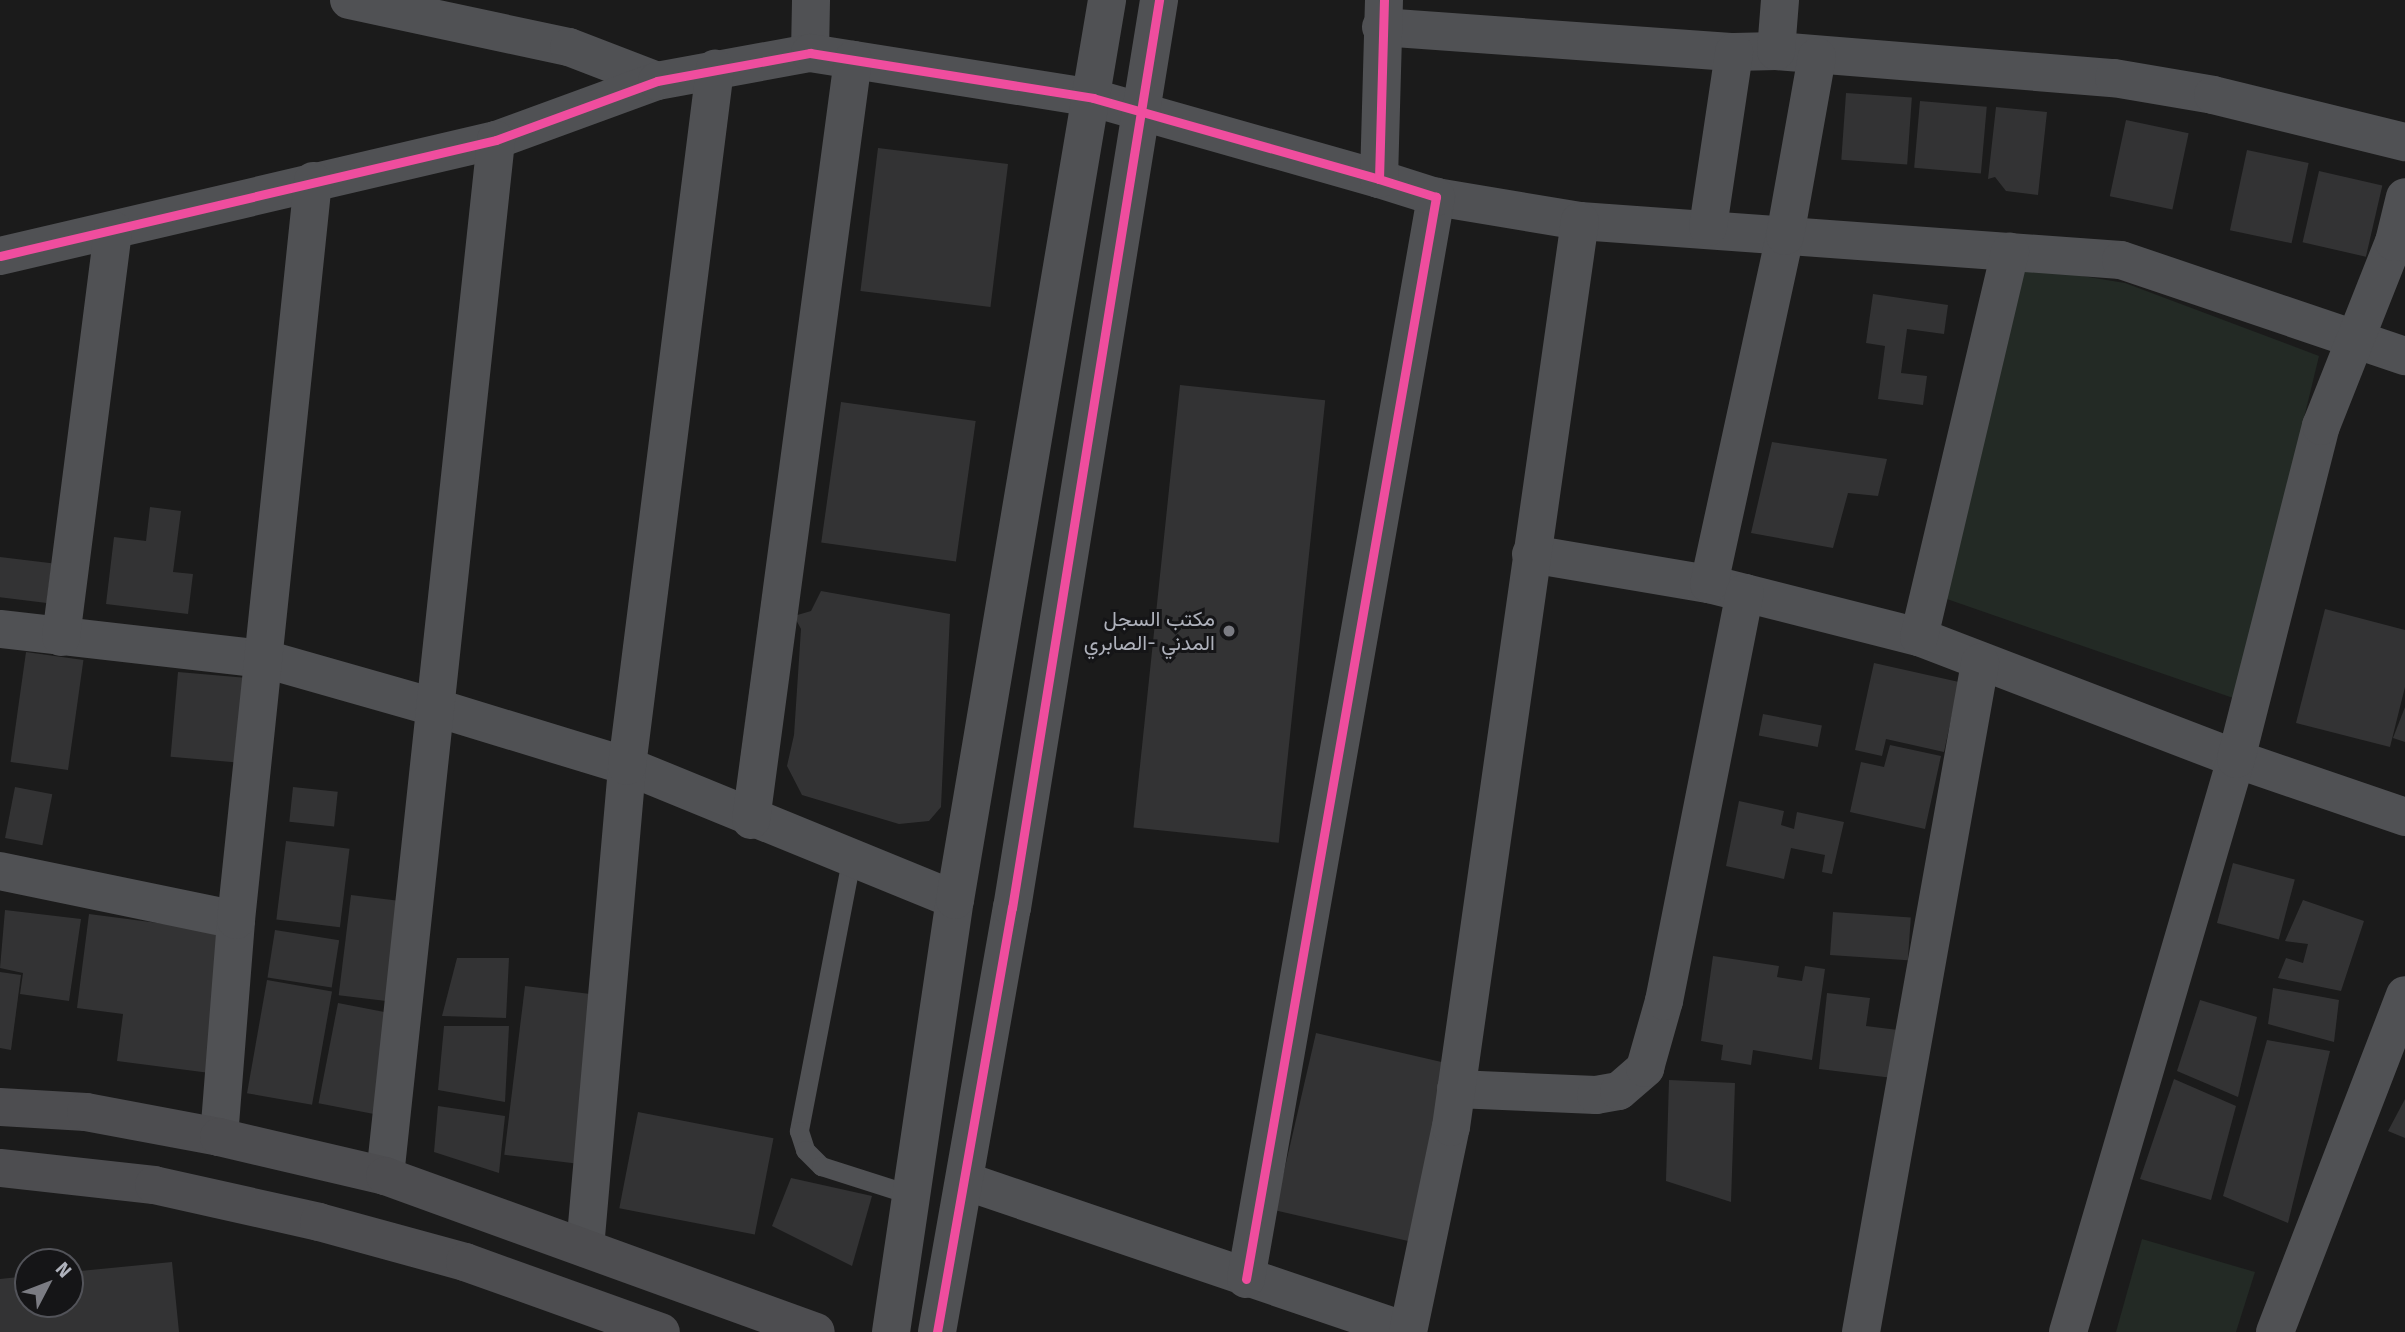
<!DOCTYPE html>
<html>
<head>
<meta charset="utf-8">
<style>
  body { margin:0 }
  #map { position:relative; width:2405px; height:1332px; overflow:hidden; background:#1b1b1b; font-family:"Fira Sans",Vazirmatn,sans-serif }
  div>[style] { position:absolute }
  .green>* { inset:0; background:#232a25 }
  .building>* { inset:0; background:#333334; transform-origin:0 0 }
  .service>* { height:19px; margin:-9.5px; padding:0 9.5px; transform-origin:9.5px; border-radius:9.5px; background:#505154 }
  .minor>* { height:38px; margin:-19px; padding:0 19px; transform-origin:19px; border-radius:19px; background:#505154 }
  .tertiary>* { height:38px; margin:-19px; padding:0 19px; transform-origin:19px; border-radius:19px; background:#505154 }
  .primary>* { height:38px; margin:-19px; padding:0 19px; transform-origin:19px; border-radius:19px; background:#4d4d50 }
  .cycleway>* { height:9px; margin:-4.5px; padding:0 4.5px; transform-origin:4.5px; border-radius:4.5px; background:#ef4d9e }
  .dots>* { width:19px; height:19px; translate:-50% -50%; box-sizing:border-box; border:4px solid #151517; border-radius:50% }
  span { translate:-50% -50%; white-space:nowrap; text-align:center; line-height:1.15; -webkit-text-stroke:6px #151517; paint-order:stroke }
  .poi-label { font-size:21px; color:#aeb1bb }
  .right { translate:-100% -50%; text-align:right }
  .north { position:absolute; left:14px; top:1248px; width:70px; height:70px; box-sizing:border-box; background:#151517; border:2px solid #525359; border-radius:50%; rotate:48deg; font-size:19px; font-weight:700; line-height:28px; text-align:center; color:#aeb1bb }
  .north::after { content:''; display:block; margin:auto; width:24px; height:32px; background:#7b7c83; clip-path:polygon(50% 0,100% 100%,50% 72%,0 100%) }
</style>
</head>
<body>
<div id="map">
  <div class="green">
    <i style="clip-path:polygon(2021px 266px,2125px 283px,2319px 356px,2236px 699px,1944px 598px)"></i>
    <i style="clip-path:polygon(2142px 1239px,2255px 1272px,2236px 1332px,2116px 1332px)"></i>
  </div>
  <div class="building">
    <i style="left:1846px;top:93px;width:66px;height:67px;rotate:4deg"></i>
    <i style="left:1920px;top:101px;width:67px;height:67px;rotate:5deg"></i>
    <i style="clip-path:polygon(1996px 107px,2047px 112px,2038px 195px,2006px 191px,1995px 177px,1988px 179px)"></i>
    <i style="left:2126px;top:120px;width:64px;height:78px;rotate:12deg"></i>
    <i style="left:878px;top:148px;width:131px;height:144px;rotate:7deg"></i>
    <i style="left:2247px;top:150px;width:63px;height:82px;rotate:12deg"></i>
    <i style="left:2319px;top:171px;width:65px;height:73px;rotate:13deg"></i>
    <i style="clip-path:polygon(1873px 294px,1948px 305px,1944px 334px,1907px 329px,1901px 373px,1927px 376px,1923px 405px,1878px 399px,1885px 346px,1866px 343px)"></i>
    <i style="left:1180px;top:385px;width:146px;height:445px;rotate:6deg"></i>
    <i style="left:841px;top:402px;width:136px;height:142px;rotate:8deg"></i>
    <i style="clip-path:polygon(1772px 442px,1887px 459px,1878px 496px,1848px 493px,1833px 548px,1751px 533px)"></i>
    <i style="clip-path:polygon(150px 507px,181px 511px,173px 572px,193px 574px,188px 614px,106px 604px,114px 537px,146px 541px)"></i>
    <i style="left:0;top:557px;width:52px;height:40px;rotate:7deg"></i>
    <i style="clip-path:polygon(821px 591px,950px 614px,941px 807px,929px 821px,899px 824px,802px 795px,787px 766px,794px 735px,801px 629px,794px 616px,811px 611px)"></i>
    <i style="clip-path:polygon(2325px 609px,2405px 630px,2405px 687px,2390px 747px,2296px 723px)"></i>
    <i style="left:26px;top:652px;width:58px;height:111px;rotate:8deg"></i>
    <i style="clip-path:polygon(1874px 663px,1959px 682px,1944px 752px,1886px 739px,1882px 756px,1855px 750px)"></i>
    <i style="left:178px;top:672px;width:67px;height:85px;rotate:5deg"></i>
    <i style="clip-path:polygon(2405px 707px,2405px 742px,2393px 738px)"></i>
    <i style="left:1763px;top:714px;width:60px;height:22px;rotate:11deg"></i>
    <i style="clip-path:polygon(1890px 745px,1941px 756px,1925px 829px,1850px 812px,1861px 762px,1884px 767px)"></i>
    <i style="left:15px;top:787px;width:38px;height:52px;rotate:11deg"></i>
    <i style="left:293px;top:787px;width:45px;height:35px;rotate:6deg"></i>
    <i style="clip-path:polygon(1739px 801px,1784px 811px,1781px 825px,1794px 829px,1797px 812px,1844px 822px,1832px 874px,1822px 872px,1825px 855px,1791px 848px,1784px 879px,1726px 866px)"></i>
    <i style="left:286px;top:841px;width:64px;height:79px;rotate:7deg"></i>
    <i style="left:2233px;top:863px;width:64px;height:62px;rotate:15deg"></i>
    <i style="left:351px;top:895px;width:52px;height:101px;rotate:7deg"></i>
    <i style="clip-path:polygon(2303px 900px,2364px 921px,2341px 991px,2278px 978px,2286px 958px,2303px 963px,2308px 944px,2285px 941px)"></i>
    <i style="clip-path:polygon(5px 910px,81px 919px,69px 1001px,20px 994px,23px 973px,0 968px)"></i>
    <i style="left:1833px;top:912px;width:78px;height:43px;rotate:4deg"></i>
    <i style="clip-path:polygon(89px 914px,227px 932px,210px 1073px,117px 1061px,123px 1014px,77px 1008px)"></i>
    <i style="left:275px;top:930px;width:65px;height:48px;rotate:9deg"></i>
    <i style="clip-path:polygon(1713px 956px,1779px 966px,1777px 977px,1802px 981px,1805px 966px,1825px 969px,1812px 1060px,1753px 1050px,1751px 1065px,1721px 1060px,1723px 1045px,1701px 1041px)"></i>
    <i style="clip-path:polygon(457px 958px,509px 958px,506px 1018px,442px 1016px)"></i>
    <i style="clip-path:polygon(0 972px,21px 975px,11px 1050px,0 1048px)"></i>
    <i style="left:267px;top:980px;width:66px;height:115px;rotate:10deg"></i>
    <i style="left:525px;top:986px;width:70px;height:170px;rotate:7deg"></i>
    <i style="clip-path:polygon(2273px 988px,2339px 1000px,2334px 1042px,2268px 1024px)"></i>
    <i style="clip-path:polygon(1827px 993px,1870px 998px,1866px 1026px,1898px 1030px,1893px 1078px,1819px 1069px)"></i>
    <i style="clip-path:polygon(2200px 1000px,2257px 1017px,2238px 1097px,2177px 1071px)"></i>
    <i style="left:338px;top:1003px;width:63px;height:102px;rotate:11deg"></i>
    <i style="clip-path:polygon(444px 1026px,509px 1026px,505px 1102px,438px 1090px)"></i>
    <i style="left:1316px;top:1033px;width:151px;height:182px;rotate:13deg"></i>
    <i style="clip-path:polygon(2267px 1040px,2330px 1051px,2288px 1223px,2223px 1196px)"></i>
    <i style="clip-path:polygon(2174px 1079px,2236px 1106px,2211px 1200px,2140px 1179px)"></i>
    <i style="clip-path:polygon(1669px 1080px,1735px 1083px,1731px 1202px,1666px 1181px)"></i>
    <i style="clip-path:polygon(2405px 1099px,2405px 1138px,2388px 1131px)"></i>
    <i style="clip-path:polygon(438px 1106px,505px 1116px,499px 1173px,434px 1152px)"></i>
    <i style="left:638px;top:1112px;width:138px;height:98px;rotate:11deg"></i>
    <i style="clip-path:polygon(791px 1178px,872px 1196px,852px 1266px,772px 1226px)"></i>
    <i style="clip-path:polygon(172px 1262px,179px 1332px,0 1332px,0 1279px,28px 1276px,28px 1304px,70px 1304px,70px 1272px)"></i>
  </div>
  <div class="service">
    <i style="left:851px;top:860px;width:276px;rotate:100.9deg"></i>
    <i style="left:799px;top:1131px;width:20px;rotate:72deg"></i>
    <i style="left:805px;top:1150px;width:23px;rotate:45deg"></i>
    <i style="left:821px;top:1166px;width:92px;rotate:17.7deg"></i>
  </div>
  <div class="minor">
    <i style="left:349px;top:0;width:225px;rotate:12.1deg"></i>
    <i style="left:569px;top:47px;width:94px;rotate:21.1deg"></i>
    <i style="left:1381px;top:27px;width:354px;rotate:4.1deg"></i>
    <i style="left:1734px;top:52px;width:42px;rotate:-1.4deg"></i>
    <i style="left:1776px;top:51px;width:339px;rotate:4.6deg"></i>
    <i style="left:2114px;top:78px;width:100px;rotate:9.7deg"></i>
    <i style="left:2213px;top:95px;width:198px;rotate:13.8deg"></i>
    <i style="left:1776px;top:51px;width:51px;rotate:-85.5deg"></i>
    <i style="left:810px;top:53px;width:53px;rotate:-88.9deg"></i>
    <i style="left:1436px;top:197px;width:146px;rotate:9.5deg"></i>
    <i style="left:1580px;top:221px;width:542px;rotate:4.12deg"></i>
    <i style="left:2121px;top:260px;width:300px;rotate:18.7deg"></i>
    <i style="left:1708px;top:227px;width:177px;rotate:-81.5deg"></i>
    <i style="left:0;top:256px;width:509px;rotate:-13.16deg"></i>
    <i style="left:496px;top:140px;width:171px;rotate:-20.1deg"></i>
    <i style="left:657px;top:81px;width:156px;rotate:-10.4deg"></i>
    <i style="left:810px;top:53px;width:287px;rotate:9deg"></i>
    <i style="left:1093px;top:98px;width:297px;rotate:15.8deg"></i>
    <i style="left:1531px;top:554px;width:181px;rotate:9.6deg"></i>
    <i style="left:1709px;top:584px;width:217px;rotate:14.2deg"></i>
    <i style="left:1919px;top:637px;width:340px;rotate:21deg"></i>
    <i style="left:2236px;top:759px;width:179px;rotate:18.9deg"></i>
    <i style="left:1709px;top:584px;width:356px;rotate:-77.7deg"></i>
    <i style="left:1785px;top:236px;width:182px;rotate:-79.9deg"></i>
    <i style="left:0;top:629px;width:267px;rotate:6.5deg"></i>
    <i style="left:265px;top:659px;width:179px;rotate:15.9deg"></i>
    <i style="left:437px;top:708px;width:199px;rotate:17deg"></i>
    <i style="left:627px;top:766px;width:354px;rotate:22.2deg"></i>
    <i style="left:61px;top:637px;width:410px;rotate:-82.7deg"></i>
    <i style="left:1919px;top:637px;width:396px;rotate:-76.7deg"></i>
    <i style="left:751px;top:820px;width:767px;rotate:-82.36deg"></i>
    <i style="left:0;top:871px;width:241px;rotate:11.7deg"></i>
    <i style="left:1456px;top:1089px;width:140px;rotate:2.5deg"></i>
    <i style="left:1596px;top:1095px;width:23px;rotate:-10deg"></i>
    <i style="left:1619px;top:1091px;width:35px;rotate:-41deg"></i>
    <i style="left:1645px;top:1068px;width:70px;rotate:-74.2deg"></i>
    <i style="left:1664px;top:1001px;width:416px;rotate:-78.8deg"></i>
    <i style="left:219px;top:1137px;width:218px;rotate:-85.5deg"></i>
    <i style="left:236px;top:920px;width:743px;rotate:-84.05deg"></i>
    <i style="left:385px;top:1176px;width:1042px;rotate:-83.88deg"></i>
    <i style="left:965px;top:1181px;width:468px;rotate:18.8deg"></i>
    <i style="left:585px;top:1248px;width:484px;rotate:-85deg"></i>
    <i style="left:627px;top:766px;width:703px;rotate:-82.8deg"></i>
    <i style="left:1246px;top:1279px;width:1099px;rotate:-80.04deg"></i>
    <i style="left:1436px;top:197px;width:60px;rotate:-162.5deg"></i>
    <i style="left:1379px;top:179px;width:179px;rotate:-88.4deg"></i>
    <i style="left:1408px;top:1332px;width:209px;rotate:-78.2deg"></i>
    <i style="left:1451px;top:1127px;width:915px;rotate:-81.9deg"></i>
    <i style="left:1861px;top:1332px;width:680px;rotate:-79.91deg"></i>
    <i style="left:2068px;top:1332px;width:597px;rotate:-73.66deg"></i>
    <i style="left:2236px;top:759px;width:344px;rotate:-75.7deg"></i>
    <i style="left:2321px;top:426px;width:198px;rotate:-68.4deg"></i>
    <i style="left:2394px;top:242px;width:46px;rotate:-76.3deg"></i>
    <i style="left:2275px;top:1332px;width:361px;rotate:-68.9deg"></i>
  </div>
  <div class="tertiary">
    <i style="left:891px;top:1332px;width:437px;rotate:-81.6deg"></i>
    <i style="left:955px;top:900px;width:913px;rotate:-80.41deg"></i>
    <i style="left:937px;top:1332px;width:431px;rotate:-80deg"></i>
    <i style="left:1012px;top:908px;width:920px;rotate:-80.8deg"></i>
  </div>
  <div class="primary">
    <i style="left:0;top:1107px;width:86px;rotate:3.3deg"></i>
    <i style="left:86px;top:1112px;width:135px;rotate:10.6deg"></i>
    <i style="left:219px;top:1137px;width:171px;rotate:13.2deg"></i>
    <i style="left:385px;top:1176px;width:458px;rotate:19.9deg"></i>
    <i style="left:0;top:1168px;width:155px;rotate:6.3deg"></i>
    <i style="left:154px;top:1185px;width:169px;rotate:12.6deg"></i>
    <i style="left:319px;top:1222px;width:151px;rotate:15.3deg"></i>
    <i style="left:465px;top:1262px;width:208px;rotate:19.7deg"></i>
  </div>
  <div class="cycleway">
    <i style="left:0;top:256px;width:509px;rotate:-13.16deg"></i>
    <i style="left:496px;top:140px;width:171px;rotate:-20.1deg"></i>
    <i style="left:657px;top:81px;width:156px;rotate:-10.4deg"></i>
    <i style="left:810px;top:53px;width:287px;rotate:9deg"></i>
    <i style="left:1093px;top:98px;width:297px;rotate:15.8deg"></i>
    <i style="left:1246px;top:1279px;width:1099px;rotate:-80.04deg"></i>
    <i style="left:1436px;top:197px;width:60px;rotate:-162.5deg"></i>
    <i style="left:1379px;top:179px;width:179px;rotate:-88.4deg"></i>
    <i style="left:937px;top:1332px;width:431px;rotate:-80deg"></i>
    <i style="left:1012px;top:908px;width:920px;rotate:-80.8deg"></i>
  </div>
  <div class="dots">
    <i style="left:1229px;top:631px;background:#7b7c83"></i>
  </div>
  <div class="poi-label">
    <span class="right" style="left:1215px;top:631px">مكتب السجل<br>المدني -الصابري</span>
  </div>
  <div class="north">N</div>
</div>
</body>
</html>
